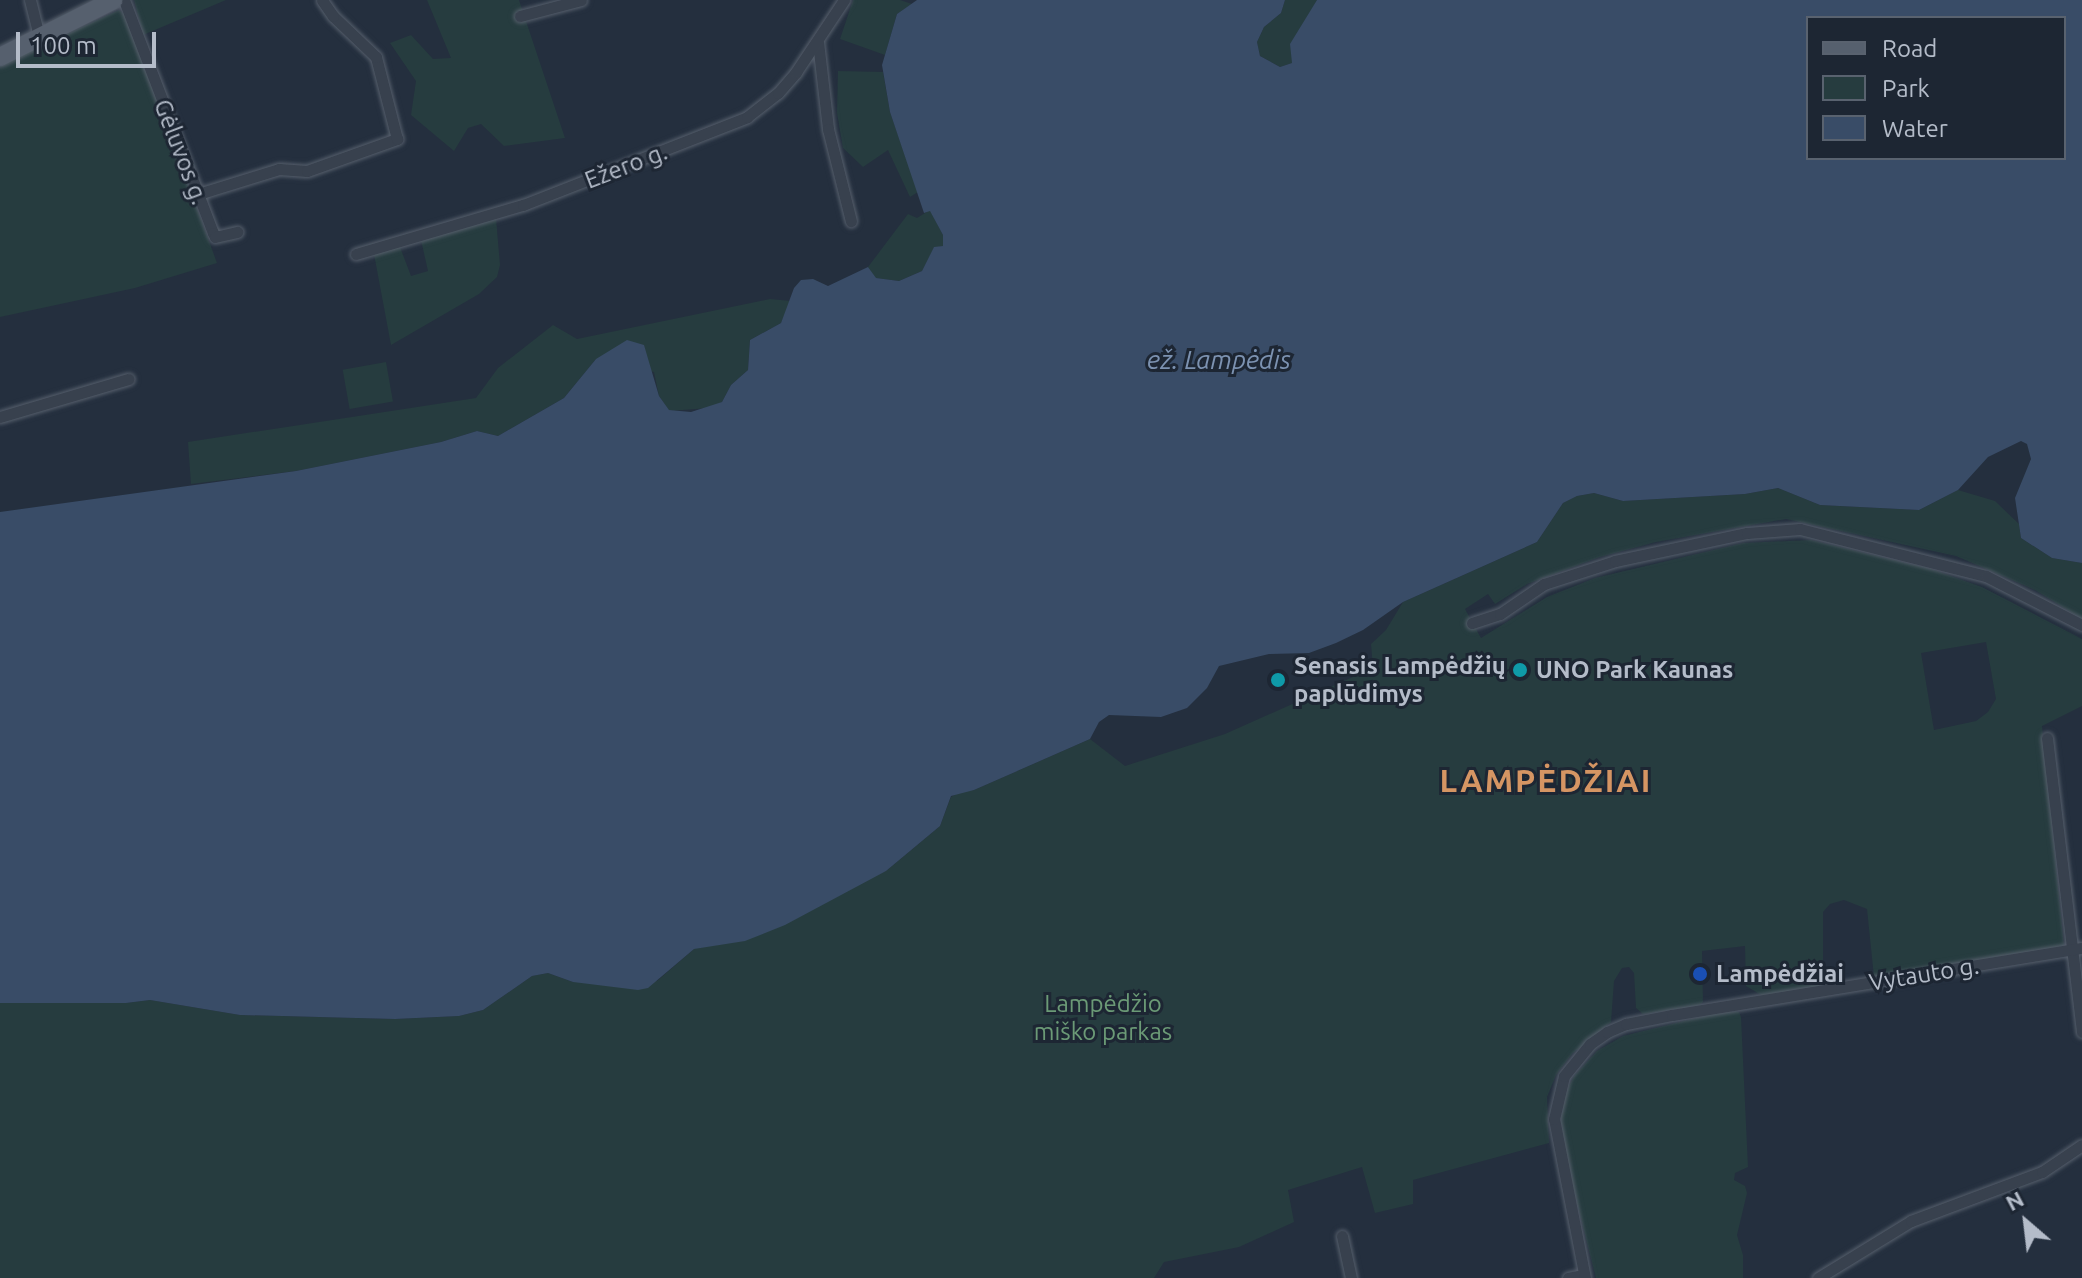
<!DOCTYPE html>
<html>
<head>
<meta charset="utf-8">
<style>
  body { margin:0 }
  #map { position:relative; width:2082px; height:1278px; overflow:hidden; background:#242f3e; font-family:Ubuntu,sans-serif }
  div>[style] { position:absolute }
  .green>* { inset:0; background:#263c3f; transform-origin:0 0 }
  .water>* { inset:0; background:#394c67 }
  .roads { filter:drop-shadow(0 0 2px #565f6c) drop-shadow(0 0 2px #565f6c) }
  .street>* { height:11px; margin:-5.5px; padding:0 5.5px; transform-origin:5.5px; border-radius:5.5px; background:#38414e }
  .primary>* { height:18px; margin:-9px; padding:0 9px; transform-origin:9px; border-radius:9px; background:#56606e }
  .dots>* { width:22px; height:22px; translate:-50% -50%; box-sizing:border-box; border:4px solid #1d2633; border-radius:50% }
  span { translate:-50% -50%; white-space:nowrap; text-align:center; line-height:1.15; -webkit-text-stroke:6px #1d2633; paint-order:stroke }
  .street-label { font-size:24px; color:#b4bcc9 }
  .poi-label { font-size:24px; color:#b4bcc9; font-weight:700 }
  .left { translate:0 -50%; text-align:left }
  .park-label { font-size:24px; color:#6b9a76 }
  .water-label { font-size:26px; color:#7c92b1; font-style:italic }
  .district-label { font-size:32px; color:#d59563; font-weight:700; letter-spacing:2px }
  .legend { position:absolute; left:1806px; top:16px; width:260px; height:144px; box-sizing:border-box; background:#1d2633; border:2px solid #59626f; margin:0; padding:10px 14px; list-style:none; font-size:24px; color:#b4bcc9 }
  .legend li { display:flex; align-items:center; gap:16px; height:40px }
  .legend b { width:40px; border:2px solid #59626f }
  .north { position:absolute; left:1986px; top:1182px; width:80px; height:80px; -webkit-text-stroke:6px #1d2633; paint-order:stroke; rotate:332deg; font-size:22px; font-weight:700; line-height:32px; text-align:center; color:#b4bcc9 }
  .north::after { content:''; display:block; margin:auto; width:28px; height:36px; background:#b4bcc9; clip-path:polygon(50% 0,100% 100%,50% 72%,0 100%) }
  .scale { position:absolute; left:16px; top:32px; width:140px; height:36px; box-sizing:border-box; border:4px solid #b4bcc9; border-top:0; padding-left:10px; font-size:24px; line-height:28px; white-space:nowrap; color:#b4bcc9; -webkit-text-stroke:6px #1d2633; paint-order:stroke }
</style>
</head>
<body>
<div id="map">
  <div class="green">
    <i style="clip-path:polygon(134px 0,226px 0,143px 35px)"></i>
    <i style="clip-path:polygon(427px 0,519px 0,565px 138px,504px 146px,481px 124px,468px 128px,454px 151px,411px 115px,416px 81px,390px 43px,411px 35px,433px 59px,451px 58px)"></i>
    <i style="clip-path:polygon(853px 0,900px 0,912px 4px,897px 14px,885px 55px,840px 39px)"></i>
    <i style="clip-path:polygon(1285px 0,1317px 0,1292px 63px,1280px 67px,1260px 56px,1257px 42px,1264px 27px,1281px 13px)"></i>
    <i style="clip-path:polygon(119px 10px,127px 17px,217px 263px,135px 288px,0 317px,0 65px)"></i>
    <i style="clip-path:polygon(838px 71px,883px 72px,890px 112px,918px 192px,910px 197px,888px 150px,863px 167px,843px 148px,837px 113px)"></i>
    <i style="clip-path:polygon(930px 210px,943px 235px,943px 246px,934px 248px,922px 271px,899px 281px,875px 278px,868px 267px,908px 214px,917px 218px)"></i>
    <i style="clip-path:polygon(496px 218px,500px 265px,497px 277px,479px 294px,391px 345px,374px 254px,400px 247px,411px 276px,428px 271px,421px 240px)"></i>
    <i style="clip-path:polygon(770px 299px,791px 301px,781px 323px,750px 340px,748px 370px,731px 385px,722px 402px,709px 408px,669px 411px,659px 396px,654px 372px,596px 359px,564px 398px,498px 436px,477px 431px,441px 442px,296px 471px,191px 484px,188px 442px,476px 398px,498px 368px,553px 325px,577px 339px)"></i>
    <i style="left:386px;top:362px;width:40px;height:44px;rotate:80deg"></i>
    <i style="clip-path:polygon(evenodd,1778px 488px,1820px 505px,1919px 510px,1958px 490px,1995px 501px,2019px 524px,2021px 538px,2052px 558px,2082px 563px,2082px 619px,2035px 590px,1956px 556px,1786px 519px,1656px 542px,1600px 557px,1527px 584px,1495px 604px,1488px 594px,1465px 609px,1481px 638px,1547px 597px,1595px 578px,1743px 543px,1811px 540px,1931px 569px,1982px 587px,2082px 639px,2082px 706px,2042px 726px,2064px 946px,1874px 977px,1867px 909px,1844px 900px,1830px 904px,1823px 912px,1823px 977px,1818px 987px,1763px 996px,1746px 986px,1745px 946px,1702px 951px,1703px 1002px,1698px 1006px,1643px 1014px,1636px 1008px,1634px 973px,1629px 967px,1622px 968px,1614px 981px,1611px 1022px,1572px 1054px,1556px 1075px,1547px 1097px,1549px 1143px,1413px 1180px,1413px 1204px,1375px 1213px,1362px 1167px,1288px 1190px,1294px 1222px,1239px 1247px,1164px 1262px,1154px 1278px,0 1278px,0 1003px,126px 1003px,150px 1000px,240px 1015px,395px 1019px,459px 1016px,483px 1010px,532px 976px,548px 973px,573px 982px,657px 981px,694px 949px,886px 871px,940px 826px,951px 797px,961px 791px,974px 790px,1090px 739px,1125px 766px,1225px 734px,1373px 668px,1371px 644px,1386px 630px,1403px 602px,1537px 542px,1563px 503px,1577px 496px,1594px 493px,1623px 501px,1745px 494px,1778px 488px,1986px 642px,1996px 699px,1988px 712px,1976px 721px,1934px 730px,1921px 653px,1986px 642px)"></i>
    <i style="clip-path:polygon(1725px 1011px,1739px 1012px,1741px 1017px,1748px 1167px,1735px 1173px,1734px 1180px,1745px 1186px,1747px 1193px,1737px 1235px,1743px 1255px,1743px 1278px,1596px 1278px,1564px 1152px,1561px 1121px,1564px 1096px,1574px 1076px,1597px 1051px,1623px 1036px)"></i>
  </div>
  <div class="water">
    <i style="clip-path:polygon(evenodd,917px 0,1285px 0,1281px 13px,1264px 27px,1257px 42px,1260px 56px,1280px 67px,1292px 63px,1290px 44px,1317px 0,2082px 0,2082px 563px,2052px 558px,2021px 538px,2015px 498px,2031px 459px,2027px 444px,2021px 441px,1988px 457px,1958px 490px,1919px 510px,1820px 505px,1778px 488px,1745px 494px,1623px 501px,1594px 493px,1577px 496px,1563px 503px,1537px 542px,1403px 602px,1363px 630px,1336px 643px,1309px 653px,1269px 654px,1219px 666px,1207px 688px,1187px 708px,1161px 717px,1109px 715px,1099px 722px,1090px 739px,974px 790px,951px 796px,940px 826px,886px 871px,785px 925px,745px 941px,694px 949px,648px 988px,638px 990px,573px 982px,548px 973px,532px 976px,483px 1010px,459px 1016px,395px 1019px,240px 1015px,150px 1000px,126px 1003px,0 1003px,0 512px,296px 471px,441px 442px,477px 431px,498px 436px,564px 398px,596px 359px,627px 340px,644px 345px,659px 396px,669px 410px,691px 412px,722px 402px,731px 385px,748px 370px,750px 340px,781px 323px,794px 288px,801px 280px,813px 279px,828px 286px,868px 267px,876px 278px,899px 281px,922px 271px,934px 247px,943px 246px,943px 235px,930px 211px,924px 213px,890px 112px,882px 65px,897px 14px,917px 0,1808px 18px,2064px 18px,2064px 158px,1808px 158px,1808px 18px)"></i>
  </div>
  <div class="roads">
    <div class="street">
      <i style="left:30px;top:0;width:36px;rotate:76deg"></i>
      <i style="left:124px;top:0;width:249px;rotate:69.1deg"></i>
      <i style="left:213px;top:233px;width:4px;rotate:63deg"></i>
      <i style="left:215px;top:237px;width:23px;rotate:-13deg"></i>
      <i style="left:520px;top:16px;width:63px;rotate:-14.7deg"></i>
      <i style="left:818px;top:42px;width:88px;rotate:83.4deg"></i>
      <i style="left:828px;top:129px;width:95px;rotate:76deg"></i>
      <i style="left:195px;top:195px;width:88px;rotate:-17.2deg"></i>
      <i style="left:279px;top:169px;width:28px;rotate:4deg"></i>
      <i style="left:307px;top:171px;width:96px;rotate:-19.6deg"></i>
      <i style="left:397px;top:139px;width:85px;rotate:-104.4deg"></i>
      <i style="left:376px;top:57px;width:59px;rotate:-136.4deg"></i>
      <i style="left:333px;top:16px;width:19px;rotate:-125deg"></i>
      <i style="left:356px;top:254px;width:174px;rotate:-16.4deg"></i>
      <i style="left:523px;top:205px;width:241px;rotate:-21.4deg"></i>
      <i style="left:747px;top:117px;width:39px;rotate:-38deg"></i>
      <i style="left:778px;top:93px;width:28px;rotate:-49deg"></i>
      <i style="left:796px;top:72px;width:87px;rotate:-56.3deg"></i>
      <i style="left:0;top:417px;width:134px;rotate:-16.5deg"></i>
      <i style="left:1472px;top:623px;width:29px;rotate:-18deg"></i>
      <i style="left:1500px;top:614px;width:53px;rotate:-34.3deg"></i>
      <i style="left:1544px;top:584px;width:75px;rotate:-17.9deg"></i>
      <i style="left:1615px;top:561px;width:135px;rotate:-12deg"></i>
      <i style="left:1747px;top:533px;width:53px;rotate:-4.3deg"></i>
      <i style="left:1800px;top:529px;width:192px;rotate:14.2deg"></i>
      <i style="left:1986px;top:576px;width:108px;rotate:27deg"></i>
      <i style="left:2047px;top:738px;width:296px;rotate:83.2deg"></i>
      <i style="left:1342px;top:1236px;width:43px;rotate:77.9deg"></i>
      <i style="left:1568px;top:1278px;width:16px;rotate:-11deg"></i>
      <i style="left:1585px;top:1278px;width:162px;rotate:-101deg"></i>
      <i style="left:1554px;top:1119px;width:44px;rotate:-76.9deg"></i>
      <i style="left:1564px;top:1076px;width:41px;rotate:-50.9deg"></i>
      <i style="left:1590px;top:1044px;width:21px;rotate:-35deg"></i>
      <i style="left:1607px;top:1032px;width:21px;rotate:-23deg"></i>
      <i style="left:1626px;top:1024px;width:47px;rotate:-11.1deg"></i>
      <i style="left:1672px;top:1015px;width:415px;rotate:-9.3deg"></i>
      <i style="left:1818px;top:1278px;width:109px;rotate:-31.5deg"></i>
      <i style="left:1911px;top:1221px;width:140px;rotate:-20.5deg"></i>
      <i style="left:2042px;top:1172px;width:48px;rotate:-34deg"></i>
    </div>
    <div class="primary">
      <i style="left:0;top:57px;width:127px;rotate:-26.6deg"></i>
    </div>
  </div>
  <div class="dots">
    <i style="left:1520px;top:670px;background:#0f9aa8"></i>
    <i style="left:1278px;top:680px;background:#0f9aa8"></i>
    <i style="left:1700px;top:974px;background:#1a4fb4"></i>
  </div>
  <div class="street-label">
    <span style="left:181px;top:152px;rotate:69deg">Gėluvos g.</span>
    <span style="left:626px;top:166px;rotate:-21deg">Ežero g.</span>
    <span style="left:1924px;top:974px;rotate:-9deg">Vytauto g.</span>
  </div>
  <div class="poi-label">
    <span class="left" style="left:1294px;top:680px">Senasis Lampėdžių<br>paplūdimys</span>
    <span class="left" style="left:1536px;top:670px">UNO Park Kaunas</span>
    <span class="left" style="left:1716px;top:974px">Lampėdžiai</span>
  </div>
  <div class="park-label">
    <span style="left:1103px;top:1018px">Lampėdžio<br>miško parkas</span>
  </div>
  <div class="water-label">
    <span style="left:1219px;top:360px">ež. Lampėdis</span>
  </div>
  <div class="district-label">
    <span style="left:1546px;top:780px">LAMPĖDŽIAI</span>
  </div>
  <ul class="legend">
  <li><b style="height:10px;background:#56606e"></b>Road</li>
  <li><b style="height:22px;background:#263c3f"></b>Park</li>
  <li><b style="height:22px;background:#394c67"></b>Water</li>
  </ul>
  <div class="north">N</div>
  <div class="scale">100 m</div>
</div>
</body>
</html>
